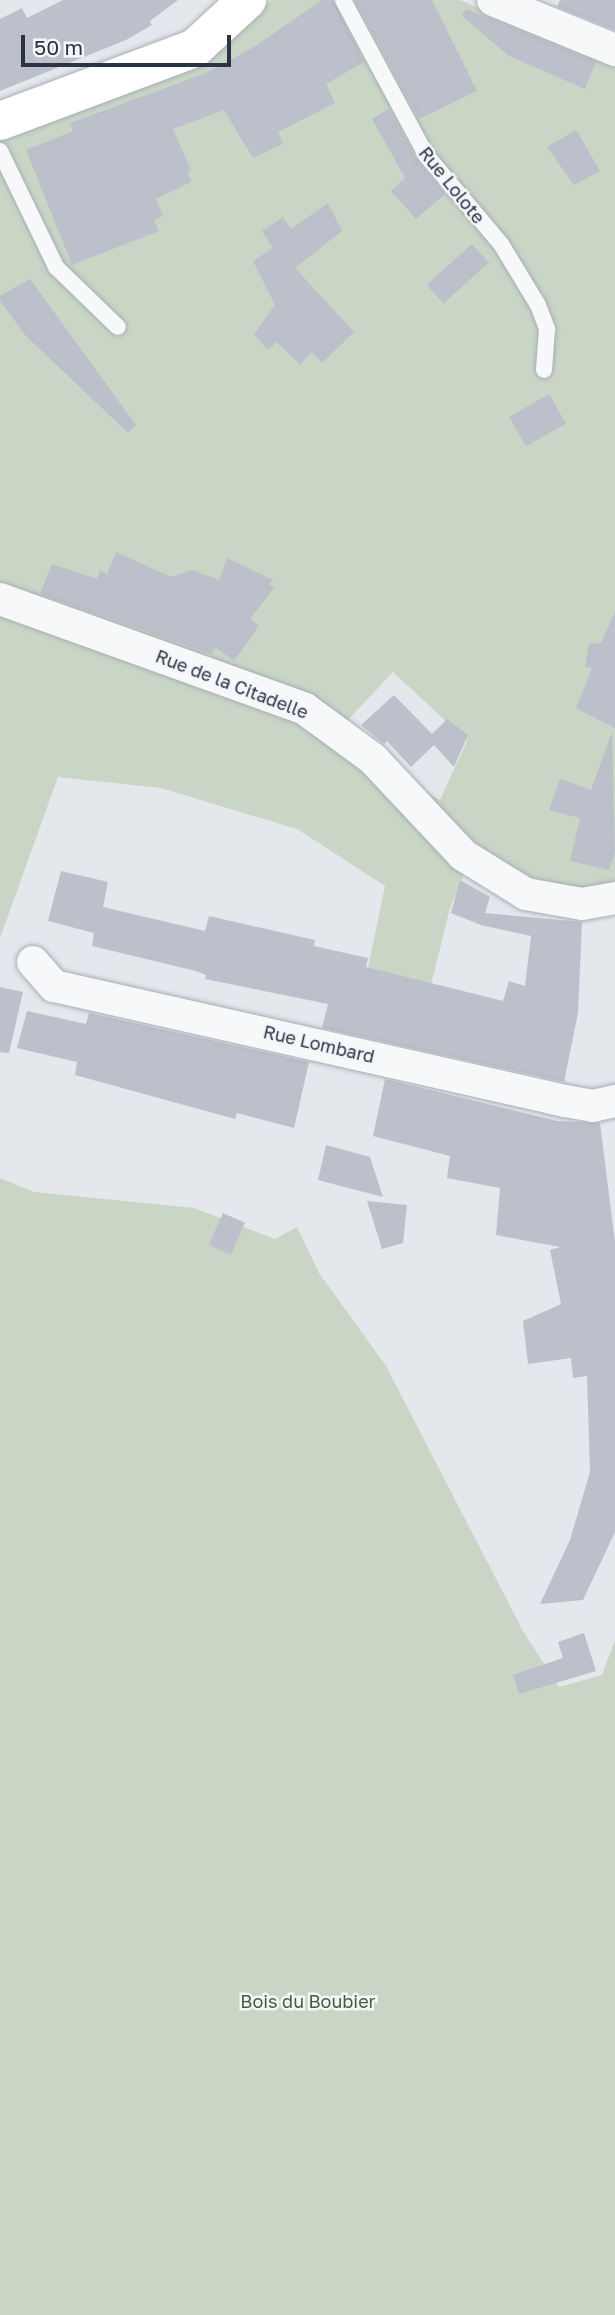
<!DOCTYPE html>
<html>
<head>
<meta charset="utf-8">
<style>
  body { margin:0 }
  #map { position:relative; width:615px; height:2315px; overflow:hidden; background:#e4e7ec; font-family:"Golos Text",sans-serif }
  div>[style] { position:absolute }
  .green>* { inset:0; background:#c9d6c5 }
  .building>* { inset:0; background:#bbc0ca; transform-origin:0 0 }
  .roads { filter:drop-shadow(0 0 2px #a9aeb7) drop-shadow(0 0 2px #a9aeb7) }
  .lane>* { height:16px; margin:-8px; padding:0 8px; transform-origin:8px; border-radius:8px; background:#f7f8fa }
  .street>* { height:32px; margin:-16px; padding:0 16px; transform-origin:16px; border-radius:16px; background:#f7f8fa }
  .secondary>* { height:38px; margin:-19px; padding:0 19px; transform-origin:19px; border-radius:19px; background:#fff }
  span { translate:-50% -50%; white-space:nowrap; text-align:center; line-height:1.15; -webkit-text-stroke:5px #f4f6f9; paint-order:stroke }
  .street-label { font-size:18px; color:#2b3445 }
  .park-label { font-size:18px; color:#3f6138 }
  .scale { position:absolute; left:21px; top:35px; width:210px; height:32px; box-sizing:border-box; border:4px solid #2b3445; border-top:0; padding-left:9px; font-size:21px; line-height:24px; white-space:nowrap; color:#2b3445; -webkit-text-stroke:5px #f4f6f9; paint-order:stroke }
</style>
</head>
<body>
<div id="map">
  <div class="green">
    <i style="clip-path:polygon(272px 0,460px 0,615px 67px,615px 888px,569px 887px,531px 877px,472px 844px,408px 783px,440px 800px,467px 741px,393px 672px,344px 724px,354px 761px,443px 841px,463px 877px,450px 908px,431px 985px,368px 968px,385px 886px,297px 829px,161px 788px,58px 777px,0 938px,0 140px,249px 18px)"></i>
    <i style="clip-path:polygon(0 1178px,34px 1192px,194px 1208px,275px 1239px,297px 1227px,319px 1273px,386px 1366px,523px 1631px,559px 1687px,602px 1675px,615px 1640px,615px 2315px,0 2315px)"></i>
  </div>
  <div class="building">
    <i style="clip-path:polygon(63px 0,178px 0,150px 21px,152px 25px,126px 40px,0 91px,0 19px,22px 8px,27px 18px)"></i>
    <i style="clip-path:polygon(322px 0,333px 0,364px 62px,326px 84px,335px 103px,278px 132px,283px 144px,253px 158px,224px 110px,173px 129px,191px 170px,188px 172px,191px 182px,156px 199px,163px 216px,154px 220px,159px 231px,72px 265px,26px 150px,73px 131px,70px 123px,206px 73px,254px 47px)"></i>
    <i style="clip-path:polygon(355px 0,432px 0,477px 91px,419px 119px)"></i>
    <i style="clip-path:polygon(560px 0,615px 0,615px 30px,557px 7px)"></i>
    <i style="clip-path:polygon(466px 9px,596px 62px,585px 89px,509px 56px,462px 16px)"></i>
    <i style="clip-path:polygon(389px 109px,417px 160px,445px 194px,416px 219px,391px 191px,405px 178px,372px 119px)"></i>
    <i style="clip-path:polygon(576px 130px,600px 171px,574px 185px,547px 147px)"></i>
    <i style="clip-path:polygon(328px 203px,342px 231px,295px 268px,354px 332px,322px 363px,312px 352px,300px 365px,277px 342px,268px 350px,254px 334px,275px 305px,253px 261px,273px 248px,262px 231px,283px 217px,291px 229px)"></i>
    <i style="left:472px;top:244px;width:25px;height:61px;rotate:48deg"></i>
    <i style="clip-path:polygon(30px 279px,136px 425px,128px 433px,26px 336px,0 301px,0 296px)"></i>
    <i style="left:549px;top:394px;width:34px;height:46px;rotate:60deg"></i>
    <i style="clip-path:polygon(116px 552px,171px 577px,192px 570px,219px 580px,227px 558px,273px 580px,269px 584px,274px 588px,250px 619px,259px 626px,234px 661px,216px 648px,211px 654px,40px 594px,52px 564px,97px 579px,100px 570px,107px 574px)"></i>
    <i style="clip-path:polygon(615px 612px,615px 728px,576px 708px,592px 668px,585px 667px,589px 644px,601px 643px)"></i>
    <i style="clip-path:polygon(394px 695px,432px 734px,447px 719px,468px 735px,454px 767px,434px 745px,411px 767px,387px 741px,384px 744px,361px 725px)"></i>
    <i style="clip-path:polygon(612px 732px,615px 853px,609px 870px,570px 861px,580px 818px,549px 810px,560px 779px,591px 790px)"></i>
    <i style="clip-path:polygon(61px 871px,108px 882px,103px 907px,205px 931px,209px 916px,315px 940px,314px 946px,368px 958px,366px 967px,503px 1001px,509px 981px,525px 986px,531px 936px,481px 925px,451px 913px,460px 880px,490px 897px,485px 913px,582px 922px,578px 1013px,564px 1082px,322px 1028px,328px 1004px,205px 979px,206px 975px,196px 971px,92px 946px,94px 933px,48px 921px)"></i>
    <i style="clip-path:polygon(0 987px,23px 992px,9px 1053px,0 1052px)"></i>
    <i style="clip-path:polygon(27px 1011px,86px 1024px,89px 1013px,309px 1062px,294px 1128px,237px 1113px,235px 1119px,75px 1075px,77px 1062px,17px 1048px)"></i>
    <i style="clip-path:polygon(385px 1079px,557px 1121px,600px 1123px,615px 1242px,615px 1532px,583px 1600px,540px 1604px,570px 1540px,590px 1472px,587px 1376px,573px 1378px,571px 1358px,528px 1364px,523px 1321px,561px 1304px,550px 1250px,560px 1247px,496px 1235px,500px 1188px,447px 1178px,450px 1156px,373px 1136px)"></i>
    <i style="clip-path:polygon(326px 1145px,370px 1157px,383px 1197px,318px 1180px)"></i>
    <i style="clip-path:polygon(367px 1201px,407px 1205px,403px 1243px,382px 1249px)"></i>
    <i style="left:223px;top:1213px;width:24px;height:35px;rotate:24deg"></i>
    <i style="clip-path:polygon(584px 1633px,596px 1671px,519px 1694px,513px 1675px,563px 1658px,558px 1642px)"></i>
  </div>
  <div class="roads">
    <div class="lane">
      <i style="left:343px;top:0;width:176px;rotate:61.8deg"></i>
      <i style="left:426px;top:155px;width:116px;rotate:49.9deg"></i>
      <i style="left:501px;top:244px;width:71px;rotate:58.8deg"></i>
      <i style="left:538px;top:305px;width:26px;rotate:69deg"></i>
      <i style="left:547px;top:329px;width:41px;rotate:94.2deg"></i>
      <i style="left:0;top:151px;width:129px;rotate:64.2deg"></i>
      <i style="left:56px;top:267px;width:86px;rotate:44.1deg"></i>
    </div>
    <div class="street">
      <i style="left:493px;top:0;width:132px;rotate:22.3deg"></i>
      <i style="left:0;top:599px;width:324px;rotate:19.8deg"></i>
      <i style="left:305px;top:709px;width:84px;rotate:36.3deg"></i>
      <i style="left:373px;top:759px;width:132px;rotate:46.8deg"></i>
      <i style="left:463px;top:855px;width:74px;rotate:31.8deg"></i>
      <i style="left:526px;top:894px;width:57px;rotate:10.1deg"></i>
      <i style="left:582px;top:904px;width:34px;rotate:-10deg"></i>
      <i style="left:33px;top:962px;width:32px;rotate:49deg"></i>
      <i style="left:54px;top:986px;width:524px;rotate:12.68deg"></i>
      <i style="left:565px;top:1101px;width:28px;rotate:10deg"></i>
      <i style="left:593px;top:1106px;width:23px;rotate:-13deg"></i>
    </div>
    <div class="secondary">
      <i style="left:0;top:121px;width:208px;rotate:-20.5deg"></i>
      <i style="left:195px;top:48px;width:71px;rotate:-42.7deg"></i>
    </div>
  </div>
  <div class="street-label">
    <span style="left:452px;top:185px;rotate:51deg">Rue Lolote</span>
    <span style="left:232px;top:684px;rotate:21deg">Rue de la Citadelle</span>
    <span style="left:319px;top:1044px;rotate:13deg">Rue Lombard</span>
  </div>
  <div class="park-label">
    <span style="left:308px;top:2001px">Bois du Boubier</span>
  </div>
  <div class="scale">50 m</div>
</div>
</body>
</html>
